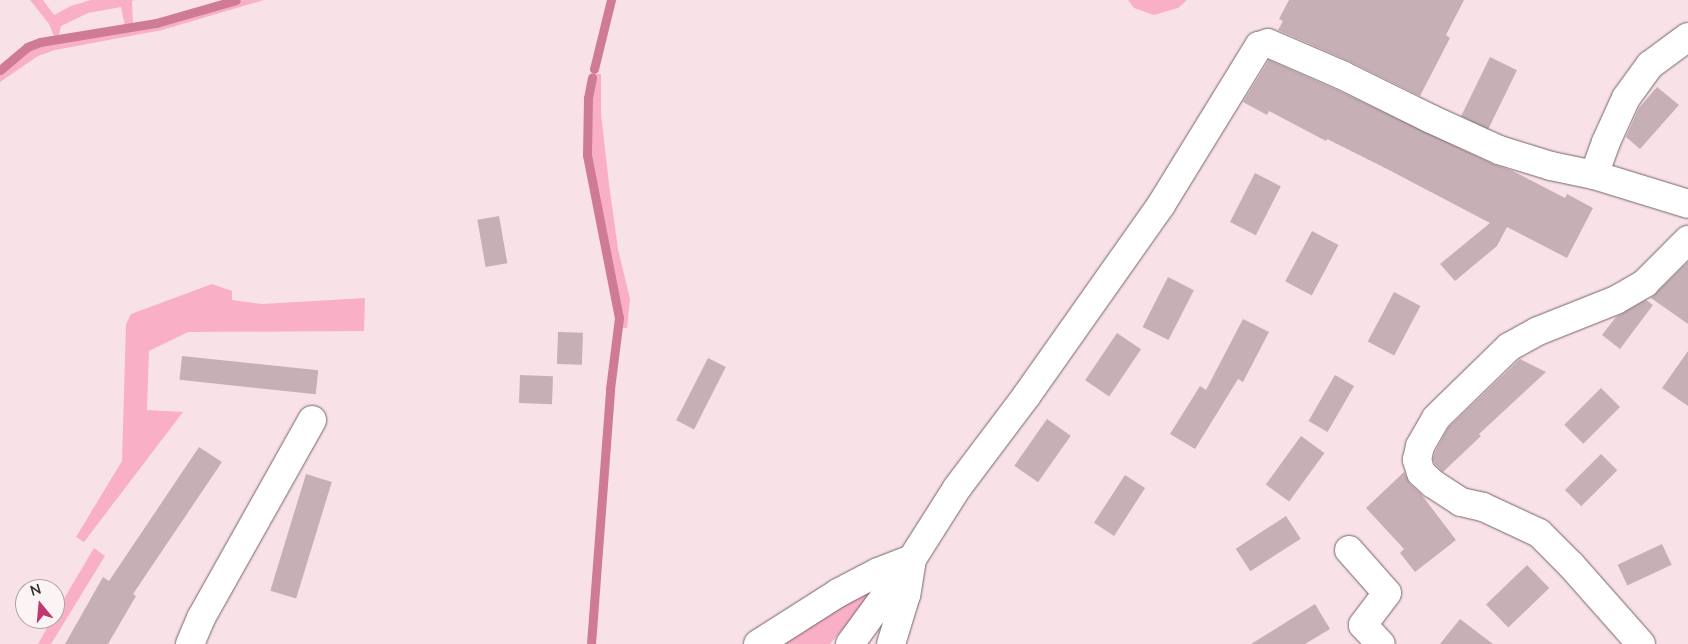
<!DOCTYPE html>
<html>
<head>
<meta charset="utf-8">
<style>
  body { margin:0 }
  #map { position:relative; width:1688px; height:644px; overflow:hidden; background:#f8e2e7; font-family:"Nunito Sans",sans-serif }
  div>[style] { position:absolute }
  .green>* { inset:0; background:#f9b0c6 }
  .stream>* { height:9px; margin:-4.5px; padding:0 4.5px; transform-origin:4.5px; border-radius:4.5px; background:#d07b96 }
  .building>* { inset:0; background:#c6b0b6; transform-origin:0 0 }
  .roads { filter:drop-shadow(0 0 1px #766368) drop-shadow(0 0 1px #766368) }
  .minor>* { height:28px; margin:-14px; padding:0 14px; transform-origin:14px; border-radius:14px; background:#fff }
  span { translate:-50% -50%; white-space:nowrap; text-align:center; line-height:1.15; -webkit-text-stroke:5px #fcf3f5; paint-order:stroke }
  .north { position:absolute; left:15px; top:579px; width:50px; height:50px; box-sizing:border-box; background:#fcf3f5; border:1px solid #ada5a7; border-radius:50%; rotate:343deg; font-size:14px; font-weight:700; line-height:20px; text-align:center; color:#372f31 }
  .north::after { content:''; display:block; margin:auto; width:18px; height:22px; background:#c13770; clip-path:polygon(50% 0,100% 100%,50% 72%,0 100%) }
</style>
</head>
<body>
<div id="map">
  <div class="green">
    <i style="clip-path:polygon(30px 0,43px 0,54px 15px,71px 6px,91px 0,135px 0,132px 1px,133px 25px,125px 27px,121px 7px,88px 13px,61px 26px,59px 35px,54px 36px,49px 24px)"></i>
    <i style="clip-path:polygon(243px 0,264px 0,162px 30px,55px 50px,38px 56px,0 82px,0 73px,28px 49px,40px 44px,157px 25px)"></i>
    <i style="clip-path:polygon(1128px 0,1187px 0,1178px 8px,1154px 15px,1134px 8px)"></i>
    <i style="clip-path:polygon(595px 74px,601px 74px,601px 114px,609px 184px,618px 249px,630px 299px,627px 328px,621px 328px,621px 318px,603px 216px,589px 155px,590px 98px)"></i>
    <i style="clip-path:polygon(212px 284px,232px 291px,232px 300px,262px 304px,365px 298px,364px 331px,188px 332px,149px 351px,147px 410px,183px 412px,84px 542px,76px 537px,122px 461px,126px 324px,131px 314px)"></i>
    <i style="clip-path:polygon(94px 548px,105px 556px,51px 644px,38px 644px,52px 619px,55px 619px,55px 614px)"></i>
    <i style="clip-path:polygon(880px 585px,830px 644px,771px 644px)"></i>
  </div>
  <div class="stream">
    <i style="left:594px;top:69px;width:71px;rotate:-76.2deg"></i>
    <i style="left:0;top:70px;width:35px;rotate:-40deg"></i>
    <i style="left:27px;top:47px;width:14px;rotate:-21deg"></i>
    <i style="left:40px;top:42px;width:118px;rotate:-9.3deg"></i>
    <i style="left:156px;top:23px;width:83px;rotate:-16deg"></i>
    <i style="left:591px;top:644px;width:256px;rotate:-85.7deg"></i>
    <i style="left:610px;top:389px;width:72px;rotate:-82.8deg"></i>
    <i style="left:619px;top:318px;width:166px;rotate:-101.1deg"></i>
    <i style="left:587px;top:155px;width:57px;rotate:-89deg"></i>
    <i style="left:588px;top:98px;width:21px;rotate:-79deg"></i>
  </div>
  <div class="building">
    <i style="clip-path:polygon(1289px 0,1464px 0,1446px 35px,1450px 38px,1420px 96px,1349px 61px,1278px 30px,1283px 21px,1279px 19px)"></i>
    <i style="left:1490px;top:57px;width:30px;height:66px;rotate:26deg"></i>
    <i style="clip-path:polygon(1269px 60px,1335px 89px,1493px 164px,1513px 171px,1565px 198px,1567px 194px,1593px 208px,1567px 258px,1507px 227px,1497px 246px,1455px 281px,1440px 264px,1490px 223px,1387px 169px,1327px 139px,1326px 141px,1269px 111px,1267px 115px,1243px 102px)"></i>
    <i style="clip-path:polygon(1657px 87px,1679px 105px,1640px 149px,1626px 137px,1639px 108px)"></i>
    <i style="left:1255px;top:173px;width:29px;height:55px;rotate:27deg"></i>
    <i style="left:499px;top:216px;width:48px;height:22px;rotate:80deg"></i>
    <i style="left:1312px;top:231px;width:30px;height:57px;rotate:28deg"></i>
    <i style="clip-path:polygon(1688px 262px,1688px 324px,1651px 298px)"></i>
    <i style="left:1168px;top:277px;width:29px;height:56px;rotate:27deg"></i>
    <i style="left:1394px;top:292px;width:30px;height:56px;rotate:28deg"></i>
    <i style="clip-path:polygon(1646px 300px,1653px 305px,1620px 349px,1602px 335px,1616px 317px)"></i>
    <i style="clip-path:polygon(1243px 319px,1269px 332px,1243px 382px,1238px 379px,1195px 449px,1170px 434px,1200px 386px,1206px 390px)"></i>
    <i style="left:558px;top:332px;width:25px;height:32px;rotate:2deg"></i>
    <i style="left:1117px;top:333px;width:29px;height:57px;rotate:34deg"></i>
    <i style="clip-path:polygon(1688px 351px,1688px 406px,1662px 388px)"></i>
    <i style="left:182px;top:356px;width:137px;height:24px;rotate:6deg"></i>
    <i style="left:708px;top:358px;width:20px;height:70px;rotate:27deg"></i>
    <i style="clip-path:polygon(1520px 359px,1546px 372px,1479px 434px,1481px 436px,1443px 472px,1435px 464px,1433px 459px,1435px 452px,1448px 428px)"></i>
    <i style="left:520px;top:375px;width:33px;height:28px;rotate:2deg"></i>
    <i style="left:1335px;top:375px;width:22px;height:53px;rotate:30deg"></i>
    <i style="left:1601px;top:388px;width:27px;height:52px;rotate:45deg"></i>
    <i style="left:1047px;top:419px;width:29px;height:57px;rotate:35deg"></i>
    <i style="left:1301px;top:436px;width:29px;height:60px;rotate:36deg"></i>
    <i style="clip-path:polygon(199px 447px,222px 462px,133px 594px,136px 596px,108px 644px,65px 644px,103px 577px,109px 581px)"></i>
    <i style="left:1601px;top:454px;width:23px;height:51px;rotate:45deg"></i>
    <i style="clip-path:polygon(1404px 472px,1410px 484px,1421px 494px,1456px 540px,1415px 572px,1400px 553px,1404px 549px,1366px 508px)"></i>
    <i style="left:306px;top:474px;width:27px;height:122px;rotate:17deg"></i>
    <i style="left:1125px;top:475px;width:24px;height:57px;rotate:33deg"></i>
    <i style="left:1286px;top:516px;width:27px;height:60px;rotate:57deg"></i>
    <i style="left:1662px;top:544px;width:23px;height:49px;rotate:65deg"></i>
    <i style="left:1527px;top:565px;width:32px;height:57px;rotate:46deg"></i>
    <i style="clip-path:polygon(1315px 604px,1330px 629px,1305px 644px,1251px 644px)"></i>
    <i style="clip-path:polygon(1460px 619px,1493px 644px,1440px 644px)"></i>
  </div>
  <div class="roads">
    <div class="minor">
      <i style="left:1594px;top:175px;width:35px;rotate:-70deg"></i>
      <i style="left:1606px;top:142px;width:48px;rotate:-65.6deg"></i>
      <i style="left:1626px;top:98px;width:41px;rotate:-54deg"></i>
      <i style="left:1650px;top:65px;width:47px;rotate:-36.4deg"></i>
      <i style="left:1349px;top:550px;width:57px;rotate:48.5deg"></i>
      <i style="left:1387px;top:593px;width:40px;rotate:127deg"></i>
      <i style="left:1363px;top:625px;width:26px;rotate:47deg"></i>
      <i style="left:190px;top:644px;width:28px;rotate:-67deg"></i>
      <i style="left:201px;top:618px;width:227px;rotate:-60.7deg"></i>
      <i style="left:758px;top:644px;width:95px;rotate:-32.5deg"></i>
      <i style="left:838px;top:593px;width:45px;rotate:-27.7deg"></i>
      <i style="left:878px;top:572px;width:36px;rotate:-21deg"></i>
      <i style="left:912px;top:559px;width:36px;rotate:99deg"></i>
      <i style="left:906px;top:595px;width:51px;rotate:107deg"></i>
      <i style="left:850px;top:644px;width:105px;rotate:-53.9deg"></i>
      <i style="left:912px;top:559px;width:84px;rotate:-57.6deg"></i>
      <i style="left:957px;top:488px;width:116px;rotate:-53deg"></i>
      <i style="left:1027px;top:395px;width:232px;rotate:-54.8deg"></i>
      <i style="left:1161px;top:205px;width:187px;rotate:-58.4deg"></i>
      <i style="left:1259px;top:46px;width:9px;rotate:-18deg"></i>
      <i style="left:1268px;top:43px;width:81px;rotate:23.4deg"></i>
      <i style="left:1342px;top:75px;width:99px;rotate:26.3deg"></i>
      <i style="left:1431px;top:119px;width:75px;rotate:24.5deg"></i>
      <i style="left:1499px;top:150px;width:54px;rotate:17.1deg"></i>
      <i style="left:1551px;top:166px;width:44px;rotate:11.8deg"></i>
      <i style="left:1594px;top:175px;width:98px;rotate:17.1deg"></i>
      <i style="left:1641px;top:644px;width:106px;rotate:-131.5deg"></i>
      <i style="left:1571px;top:565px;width:45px;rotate:-135deg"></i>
      <i style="left:1539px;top:533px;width:62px;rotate:-155.1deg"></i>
      <i style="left:1483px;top:507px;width:23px;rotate:-167deg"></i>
      <i style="left:1461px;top:502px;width:33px;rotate:-147deg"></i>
      <i style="left:1433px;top:484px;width:16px;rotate:-137deg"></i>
      <i style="left:1421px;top:473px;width:14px;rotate:-107deg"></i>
      <i style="left:1417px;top:460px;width:14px;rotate:-78deg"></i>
      <i style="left:1420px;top:446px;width:32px;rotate:-60deg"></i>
      <i style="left:1436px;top:418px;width:102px;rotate:-44.2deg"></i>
      <i style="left:1509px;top:347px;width:33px;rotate:-29deg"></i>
      <i style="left:1538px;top:331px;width:84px;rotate:-21.7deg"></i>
      <i style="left:1616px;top:300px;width:34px;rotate:-30deg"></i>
      <i style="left:1645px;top:283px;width:61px;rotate:-45deg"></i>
    </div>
  </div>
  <div class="north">N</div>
</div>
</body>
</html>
